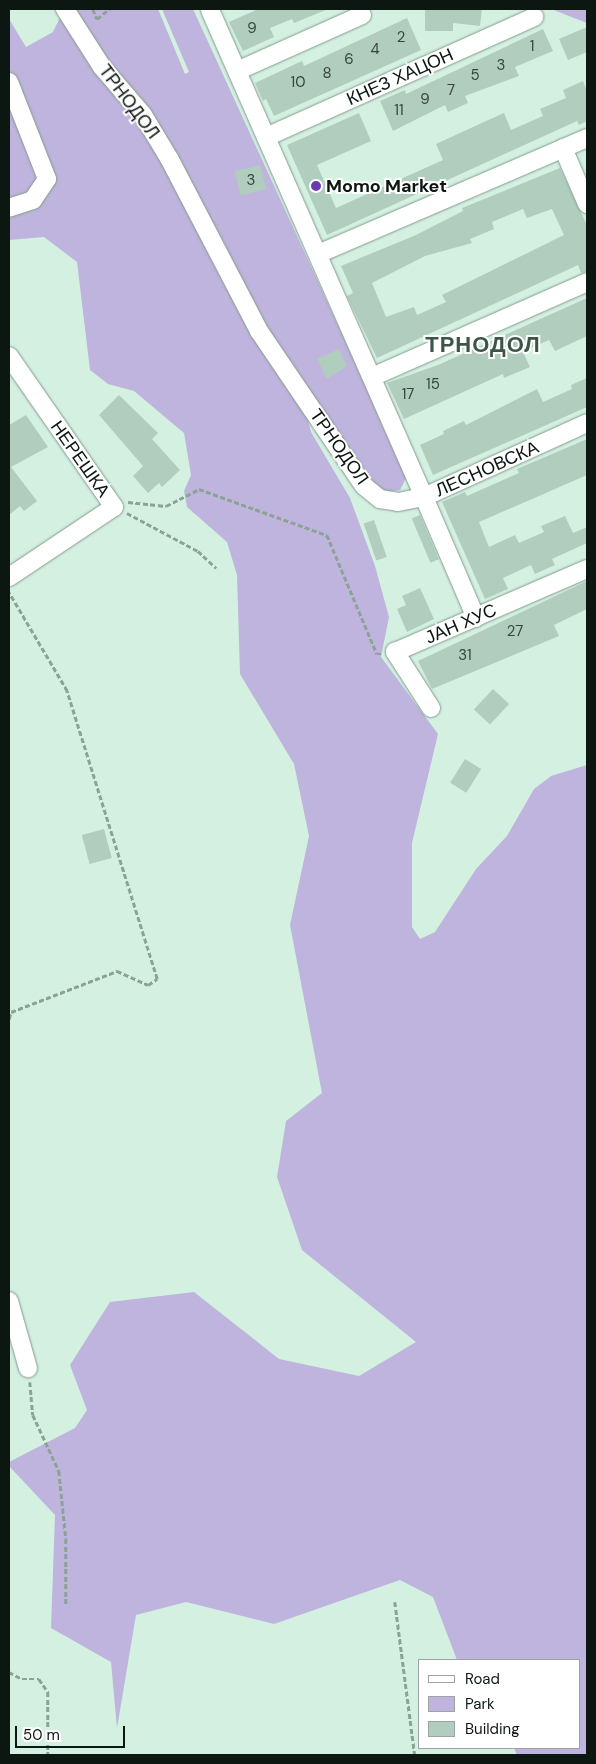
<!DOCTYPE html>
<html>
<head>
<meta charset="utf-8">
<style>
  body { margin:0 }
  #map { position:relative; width:596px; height:1764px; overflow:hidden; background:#d4f0e1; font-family:"DM Sans",sans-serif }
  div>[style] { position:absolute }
  .green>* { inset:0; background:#bfb4dd }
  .building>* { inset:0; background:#b1cdbe; transform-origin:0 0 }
  .path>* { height:2.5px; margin-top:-1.25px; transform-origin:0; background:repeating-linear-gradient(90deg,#8ca296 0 5px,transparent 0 7.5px) }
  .roads { filter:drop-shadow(0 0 1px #819c8e) drop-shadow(0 0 1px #819c8e) }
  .minor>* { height:18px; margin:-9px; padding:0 9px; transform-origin:9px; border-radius:9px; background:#fff }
  .dots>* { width:14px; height:14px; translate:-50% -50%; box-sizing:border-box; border:2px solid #fff; border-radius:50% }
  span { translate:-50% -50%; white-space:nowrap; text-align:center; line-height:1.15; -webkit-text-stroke:4px #fff; paint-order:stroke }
  .number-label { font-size:15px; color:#36443d }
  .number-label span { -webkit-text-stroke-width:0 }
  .street-label { font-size:18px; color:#0d1712 }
  .poi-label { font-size:18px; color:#0d1712; font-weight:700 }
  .left { translate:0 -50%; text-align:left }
  .district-label { font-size:22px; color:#3d5549; font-weight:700; letter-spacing:1px }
  .frame { position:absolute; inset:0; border:10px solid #0d1712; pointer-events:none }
  .legend { position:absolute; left:418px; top:1659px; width:162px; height:90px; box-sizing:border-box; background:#fff; border:1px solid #9ea2a0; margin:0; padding:6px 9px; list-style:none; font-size:15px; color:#0d1712 }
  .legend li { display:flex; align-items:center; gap:10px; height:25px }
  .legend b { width:25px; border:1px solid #9ea2a0 }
  .scale { position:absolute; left:15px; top:1726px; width:110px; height:22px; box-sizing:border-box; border:2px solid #0d1712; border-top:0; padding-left:6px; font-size:15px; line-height:18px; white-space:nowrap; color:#0d1712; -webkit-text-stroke:4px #fff; paint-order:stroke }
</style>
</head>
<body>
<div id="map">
  <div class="green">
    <i style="clip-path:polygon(64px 9px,158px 9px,185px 74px,189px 72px,162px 9px,193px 9px,407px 476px,400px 490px,387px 492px,375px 484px,296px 372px,311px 432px,350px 498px,375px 566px,389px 617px,381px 657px,438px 734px,412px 843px,412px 927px,420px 939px,435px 932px,476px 869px,507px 836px,534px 789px,551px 776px,587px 765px,587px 1755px,517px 1755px,514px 1748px,580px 1748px,580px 1660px,457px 1660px,433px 1597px,400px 1580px,274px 1624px,186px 1602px,136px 1615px,117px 1728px,111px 1662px,51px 1628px,55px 1515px,9px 1466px,9px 1462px,75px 1428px,87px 1410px,70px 1365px,110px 1302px,194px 1292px,279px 1359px,359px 1376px,416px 1342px,302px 1250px,277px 1177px,286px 1121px,322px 1093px,290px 925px,309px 836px,294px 764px,240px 674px,237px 575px,227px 542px,187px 507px,184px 491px,191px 475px,184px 433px,134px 391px,108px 384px,90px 370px,77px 262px,44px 237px,9px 240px,9px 19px,26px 47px,53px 32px)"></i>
    <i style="clip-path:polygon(551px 9px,587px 9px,587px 23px)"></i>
  </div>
  <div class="building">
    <i style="clip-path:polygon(258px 9px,328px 9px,294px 23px,292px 19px,270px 28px,274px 37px,243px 51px,229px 22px)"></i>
    <i style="clip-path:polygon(425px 9px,482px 9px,480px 26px,453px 23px,453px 31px,425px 31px)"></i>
    <i style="clip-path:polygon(407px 18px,421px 50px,274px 116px,266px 99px,263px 101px,255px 83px,302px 61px,304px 66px)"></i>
    <i style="clip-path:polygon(587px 27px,587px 52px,568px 60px,559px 39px)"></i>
    <i style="clip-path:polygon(543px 29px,553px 51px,515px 67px,519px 76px,465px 96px,468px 103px,448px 112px,445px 105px,393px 131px,380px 101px,405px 90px,406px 94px)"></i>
    <i style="clip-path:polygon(583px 81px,587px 91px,587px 121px,579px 125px,577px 121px,327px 235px,287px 145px,359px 113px,371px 141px,317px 165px,336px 208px,443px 160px,436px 144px,486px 121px,504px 113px,511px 130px,543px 116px,540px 109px,566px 98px,563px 90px)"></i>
    <i style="left:260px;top:165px;width:25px;height:26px;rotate:76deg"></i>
    <i style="clip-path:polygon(evenodd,560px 168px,587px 225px,587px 272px,581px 273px,578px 265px,377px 358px,347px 296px,353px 293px,341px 266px,416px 235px,463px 211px,462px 208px,560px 168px,523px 209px,527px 218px,552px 209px,564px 235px,442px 295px,446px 302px,417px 315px,414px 307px,386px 317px,372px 283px,425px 256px,472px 243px,470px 239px,494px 229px,492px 222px,523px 209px)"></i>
    <i style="clip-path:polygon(587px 298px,587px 336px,555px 351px,549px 340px,523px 352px,530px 367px,504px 378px,503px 374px,404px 419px,387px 383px,438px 365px)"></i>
    <i style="clip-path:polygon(339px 349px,347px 366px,327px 379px,317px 359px)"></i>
    <i style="clip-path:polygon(587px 378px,587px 407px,433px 475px,420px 445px,444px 434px,443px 431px,464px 421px,466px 425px,537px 389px,543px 402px,572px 389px,571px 385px)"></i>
    <i style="clip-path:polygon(119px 395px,158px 433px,152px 439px,180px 470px,162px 487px,159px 483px,148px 493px,133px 476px,143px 466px,99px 415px)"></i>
    <i style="clip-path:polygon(26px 415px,48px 447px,11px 467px,37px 501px,24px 511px,20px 506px,9px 515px,9px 425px)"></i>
    <i style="clip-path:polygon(587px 439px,587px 475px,479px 522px,489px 547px,515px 535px,519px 543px,544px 532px,541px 526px,565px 516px,573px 533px,587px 527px,587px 543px,552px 559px,555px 565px,535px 574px,531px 565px,503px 578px,508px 589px,485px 599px,442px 502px,465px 492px,467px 496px,519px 473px,517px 469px)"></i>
    <i style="left:420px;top:515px;width:48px;height:9px;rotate:67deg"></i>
    <i style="left:374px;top:520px;width:39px;height:11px;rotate:71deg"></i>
    <i style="clip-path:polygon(587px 581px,587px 609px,554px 625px,559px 636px,432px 689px,418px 661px)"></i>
    <i style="clip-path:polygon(420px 588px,434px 619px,407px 632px,397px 609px,406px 605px,402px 596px)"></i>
    <i style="left:493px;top:689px;width:22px;height:28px;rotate:43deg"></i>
    <i style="left:465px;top:759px;width:19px;height:28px;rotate:32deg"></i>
    <i style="left:104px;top:829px;width:30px;height:23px;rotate:75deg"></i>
  </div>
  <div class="path">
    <i style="left:93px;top:9px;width:11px;rotate:68deg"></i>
    <i style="left:97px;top:19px;width:16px;rotate:-40deg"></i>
    <i style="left:128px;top:502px;width:38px;rotate:6deg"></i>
    <i style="left:166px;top:506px;width:37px;rotate:-27deg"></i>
    <i style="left:199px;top:489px;width:136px;rotate:19.8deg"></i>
    <i style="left:327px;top:535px;width:129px;rotate:67.2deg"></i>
    <i style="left:377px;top:654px;width:4px"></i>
    <i style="left:127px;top:513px;width:81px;rotate:28.2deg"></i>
    <i style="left:198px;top:551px;width:25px;rotate:43deg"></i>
    <i style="left:9px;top:1019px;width:7px;rotate:-74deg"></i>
    <i style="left:11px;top:1012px;width:114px;rotate:-21.1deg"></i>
    <i style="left:117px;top:971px;width:34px;rotate:24deg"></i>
    <i style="left:148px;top:985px;width:11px;rotate:-34deg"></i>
    <i style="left:157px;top:979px;width:302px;rotate:-107.4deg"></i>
    <i style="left:67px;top:691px;width:114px;rotate:-120.6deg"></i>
    <i style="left:30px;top:1382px;width:33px;rotate:85deg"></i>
    <i style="left:33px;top:1415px;width:62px;rotate:65.1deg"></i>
    <i style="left:59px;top:1471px;width:68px;rotate:84.1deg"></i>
    <i style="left:66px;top:1539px;width:67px;rotate:90deg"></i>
    <i style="left:395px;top:1602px;width:154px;rotate:82.6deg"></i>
    <i style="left:9px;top:1672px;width:15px;rotate:28deg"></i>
    <i style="left:22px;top:1679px;width:17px"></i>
    <i style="left:39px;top:1679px;width:16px;rotate:55deg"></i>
    <i style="left:48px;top:1692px;width:63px;rotate:90deg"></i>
  </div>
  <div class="roads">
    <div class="minor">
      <i style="left:65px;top:9px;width:69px;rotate:57.5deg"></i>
      <i style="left:102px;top:67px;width:63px;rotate:49.5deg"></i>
      <i style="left:143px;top:115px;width:52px;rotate:59deg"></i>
      <i style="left:170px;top:160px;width:193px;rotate:62.5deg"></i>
      <i style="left:259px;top:331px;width:187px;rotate:55.9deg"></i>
      <i style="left:364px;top:486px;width:21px;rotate:39deg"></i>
      <i style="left:380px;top:499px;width:18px;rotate:9deg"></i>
      <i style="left:398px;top:502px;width:26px;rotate:-11deg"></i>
      <i style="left:424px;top:497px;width:532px;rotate:-113.72deg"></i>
      <i style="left:237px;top:71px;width:137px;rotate:-24.1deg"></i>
      <i style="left:9px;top:82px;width:104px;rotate:68.6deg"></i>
      <i style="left:47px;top:179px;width:25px;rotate:124deg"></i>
      <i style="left:33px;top:200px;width:25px;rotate:162deg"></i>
      <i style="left:266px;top:137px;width:294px;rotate:-24.1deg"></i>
      <i style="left:563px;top:148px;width:61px;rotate:66.8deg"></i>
      <i style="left:318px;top:254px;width:293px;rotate:-23.3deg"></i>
      <i style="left:9px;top:356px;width:184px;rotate:55.2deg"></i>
      <i style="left:114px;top:507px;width:126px;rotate:146.3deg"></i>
      <i style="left:372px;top:377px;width:235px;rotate:-23.8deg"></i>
      <i style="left:476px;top:618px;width:132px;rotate:-113.3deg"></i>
      <i style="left:424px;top:497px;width:179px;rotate:-24.4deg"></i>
      <i style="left:431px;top:708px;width:67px;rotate:-122.7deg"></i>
      <i style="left:395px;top:652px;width:209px;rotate:-23.4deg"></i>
      <i style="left:9px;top:1301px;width:70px;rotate:74.2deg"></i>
    </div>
  </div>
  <div class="dots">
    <i style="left:316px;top:186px;background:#6a3ab2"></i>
  </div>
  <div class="number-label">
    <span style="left:252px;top:29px">9</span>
    <span style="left:401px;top:38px">2</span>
    <span style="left:532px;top:47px">1</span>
    <span style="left:375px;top:50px">4</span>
    <span style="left:349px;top:60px">6</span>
    <span style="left:501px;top:66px">3</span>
    <span style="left:327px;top:74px">8</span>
    <span style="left:475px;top:76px">5</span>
    <span style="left:298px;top:83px">10</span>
    <span style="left:451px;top:91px">7</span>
    <span style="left:425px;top:100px">9</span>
    <span style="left:399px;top:111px">11</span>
    <span style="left:251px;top:181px">3</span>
    <span style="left:433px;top:385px">15</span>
    <span style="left:408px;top:395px">17</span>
    <span style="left:515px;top:632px">27</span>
    <span style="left:465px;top:656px">31</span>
  </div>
  <div class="street-label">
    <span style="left:400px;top:77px;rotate:-24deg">КНЕЗ ХАЦОН</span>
    <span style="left:129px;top:102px;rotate:53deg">ТРНОДОЛ</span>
    <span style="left:339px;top:447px;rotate:55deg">ТРНОДОЛ</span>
    <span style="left:80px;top:459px;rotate:55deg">НЕРЕШКА</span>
    <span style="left:487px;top:469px;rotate:-24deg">ЛЕСНОВСКА</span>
    <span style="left:461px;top:624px;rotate:-23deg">ЈАН ХУС</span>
  </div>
  <div class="poi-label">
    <span class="left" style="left:326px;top:186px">Momo Market</span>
  </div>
  <div class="district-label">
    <span style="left:483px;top:345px">ТРНОДОЛ</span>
  </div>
  <div class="frame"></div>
  <ul class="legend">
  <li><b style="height:6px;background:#fff"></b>Road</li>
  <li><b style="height:14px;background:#bfb4dd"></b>Park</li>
  <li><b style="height:14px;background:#b1cdbe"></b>Building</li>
  </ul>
  <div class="scale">50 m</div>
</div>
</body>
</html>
